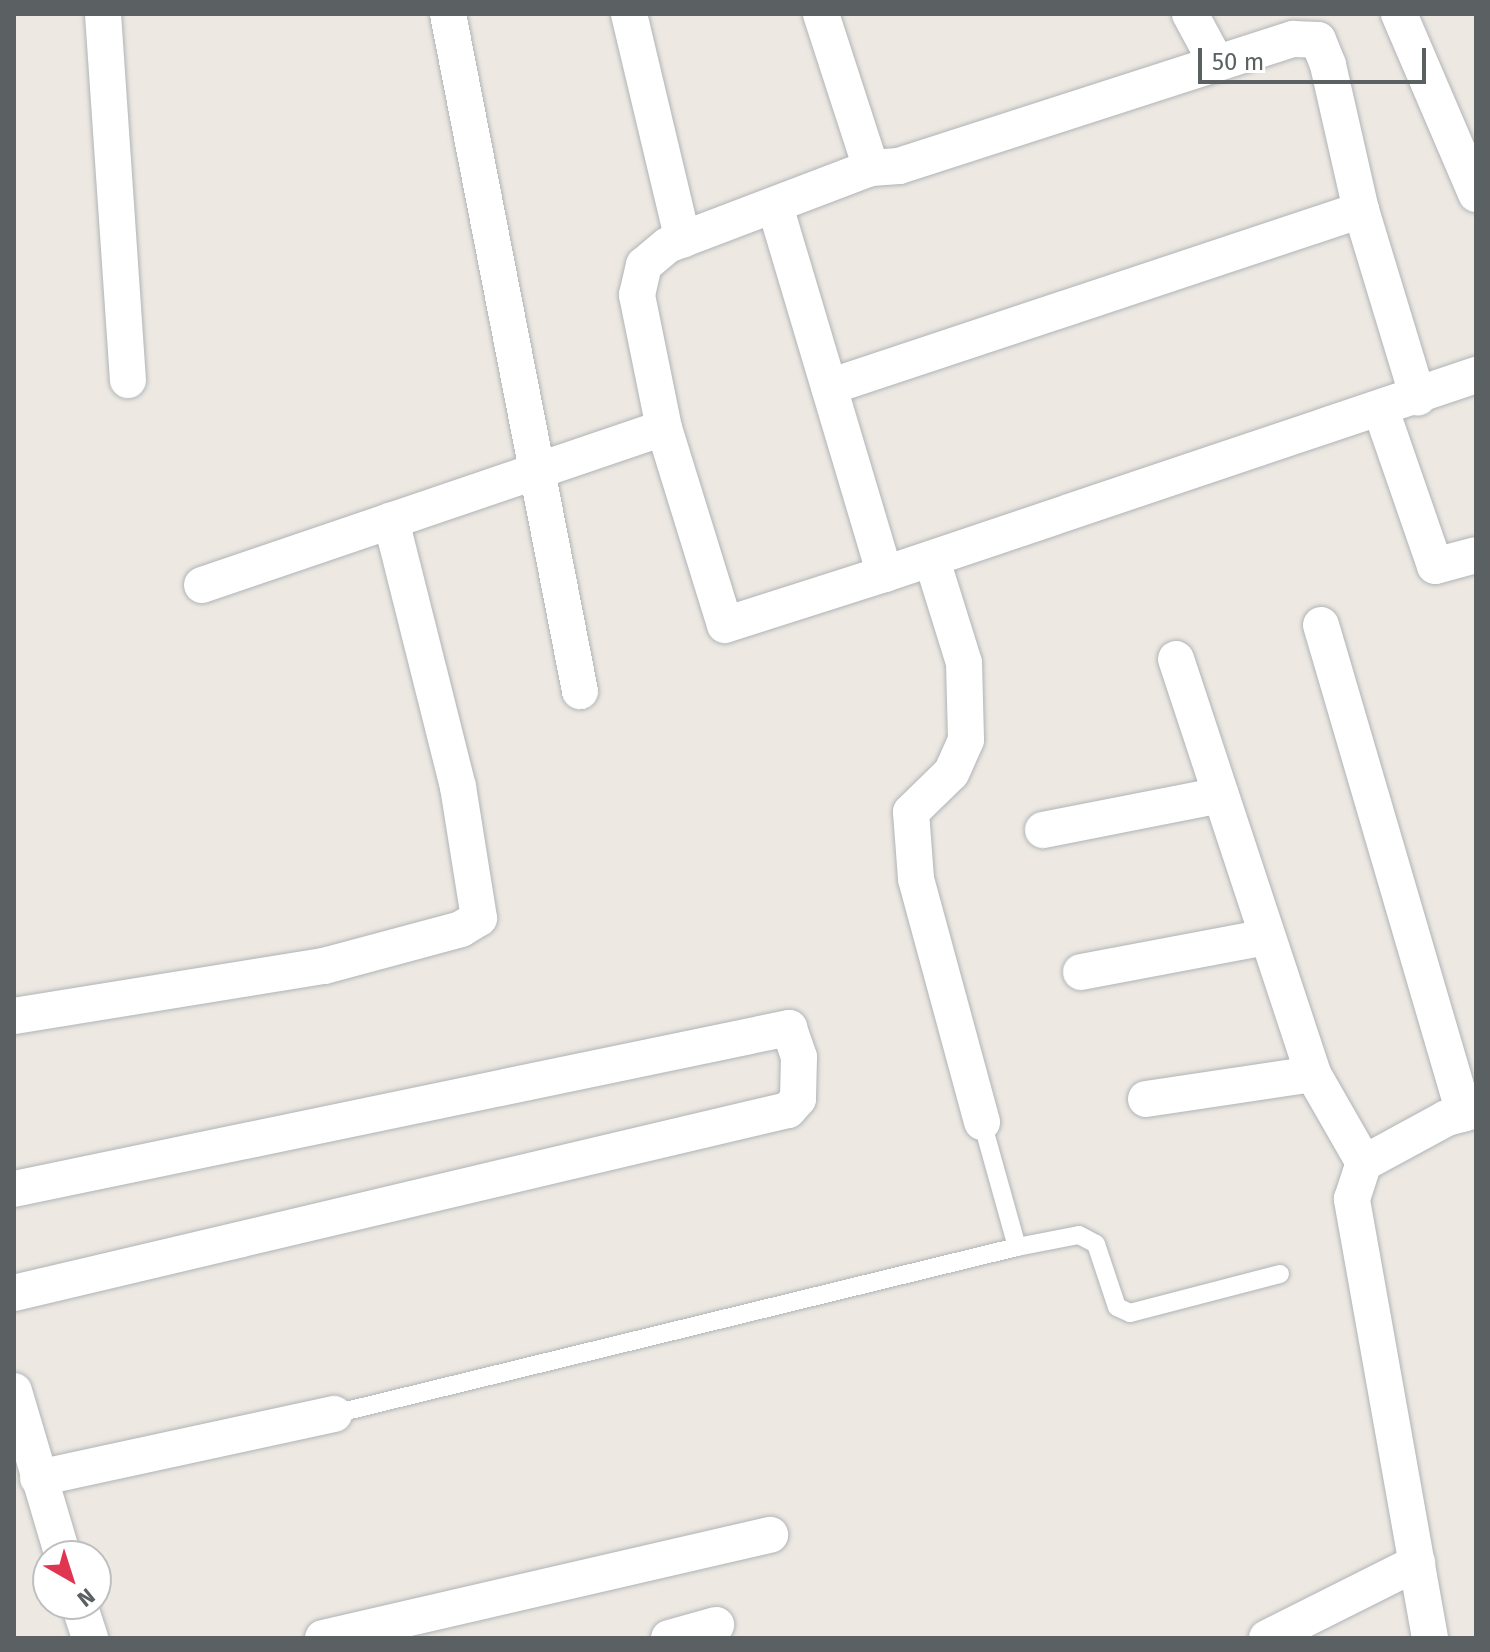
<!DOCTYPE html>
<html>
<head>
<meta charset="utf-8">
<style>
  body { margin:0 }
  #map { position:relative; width:1490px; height:1652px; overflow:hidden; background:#ede8e2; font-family:"Fira Sans",sans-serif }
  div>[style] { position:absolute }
  .roads { filter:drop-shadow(0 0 2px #b0b4b7) drop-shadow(0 0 2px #b0b4b7) }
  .lane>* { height:18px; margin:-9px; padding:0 9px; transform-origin:9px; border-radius:9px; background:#fff }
  .street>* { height:36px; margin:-18px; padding:0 18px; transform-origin:18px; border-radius:18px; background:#fff }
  span { translate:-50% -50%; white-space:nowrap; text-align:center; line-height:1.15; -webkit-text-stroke:7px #fff; paint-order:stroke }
  .frame { position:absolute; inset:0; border:16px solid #5b6062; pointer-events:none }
  .north { position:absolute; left:32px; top:1540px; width:80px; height:80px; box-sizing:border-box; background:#fff; border:2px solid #bdbfc0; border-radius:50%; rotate:141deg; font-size:22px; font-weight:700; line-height:32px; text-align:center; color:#5b6062 }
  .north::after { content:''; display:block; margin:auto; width:28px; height:36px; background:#df3550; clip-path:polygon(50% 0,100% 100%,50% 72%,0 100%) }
  .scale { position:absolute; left:1198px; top:48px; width:228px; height:36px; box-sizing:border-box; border:4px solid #5b6062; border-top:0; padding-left:10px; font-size:24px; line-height:28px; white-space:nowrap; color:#5b6062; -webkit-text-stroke:6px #fff; paint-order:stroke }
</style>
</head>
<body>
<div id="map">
  <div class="roads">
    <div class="lane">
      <i style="left:1017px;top:1247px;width:63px;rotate:-11deg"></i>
      <i style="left:1079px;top:1235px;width:19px;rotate:28deg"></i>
      <i style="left:1096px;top:1244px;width:66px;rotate:71.6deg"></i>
      <i style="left:1117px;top:1307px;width:14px;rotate:25deg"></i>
      <i style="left:1130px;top:1313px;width:155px;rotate:-14.6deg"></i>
      <i style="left:334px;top:1414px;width:703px;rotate:-13.74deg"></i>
      <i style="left:1017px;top:1247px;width:130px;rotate:-105.6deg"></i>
    </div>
    <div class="street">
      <i style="left:103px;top:14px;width:367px;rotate:86.1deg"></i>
      <i style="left:448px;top:14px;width:690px;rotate:78.97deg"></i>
      <i style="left:629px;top:14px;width:232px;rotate:76.6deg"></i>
      <i style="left:821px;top:14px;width:162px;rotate:72deg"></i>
      <i style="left:1190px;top:14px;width:55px;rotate:61.6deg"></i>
      <i style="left:1399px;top:14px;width:196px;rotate:66.8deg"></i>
      <i style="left:775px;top:206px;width:384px;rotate:73.4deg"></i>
      <i style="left:885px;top:574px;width:624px;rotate:-18.61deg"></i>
      <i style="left:829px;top:387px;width:561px;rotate:-18.4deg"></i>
      <i style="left:1381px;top:410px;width:165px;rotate:70.9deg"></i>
      <i style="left:1435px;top:566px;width:42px;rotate:-15deg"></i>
      <i style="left:664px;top:428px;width:206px;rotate:72.8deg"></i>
      <i style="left:725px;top:625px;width:168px;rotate:-17.7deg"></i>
      <i style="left:932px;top:560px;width:108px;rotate:72.7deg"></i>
      <i style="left:964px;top:663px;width:77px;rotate:88.5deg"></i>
      <i style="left:966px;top:740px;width:36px;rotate:114deg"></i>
      <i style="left:951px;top:773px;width:56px;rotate:135.7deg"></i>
      <i style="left:911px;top:812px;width:67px;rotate:85.7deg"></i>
      <i style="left:916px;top:879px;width:252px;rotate:74.8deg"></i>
      <i style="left:202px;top:585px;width:488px;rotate:-18.8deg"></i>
      <i style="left:664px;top:428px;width:136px;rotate:-101.5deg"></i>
      <i style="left:637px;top:295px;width:31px;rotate:-77deg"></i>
      <i style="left:644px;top:265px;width:31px;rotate:-40deg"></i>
      <i style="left:668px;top:245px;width:217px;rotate:-20.8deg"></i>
      <i style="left:871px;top:168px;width:28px;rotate:-4deg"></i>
      <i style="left:899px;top:166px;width:414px;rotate:-17.9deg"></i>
      <i style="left:1293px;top:39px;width:25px;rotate:2deg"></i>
      <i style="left:1318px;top:40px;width:27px;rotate:68deg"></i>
      <i style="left:1328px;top:65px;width:149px;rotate:77.2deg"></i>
      <i style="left:1361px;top:210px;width:196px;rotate:73.1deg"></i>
      <i style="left:1321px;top:625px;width:509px;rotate:73.67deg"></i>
      <i style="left:1176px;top:659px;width:437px;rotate:71.7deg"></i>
      <i style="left:1313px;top:1074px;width:103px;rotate:60.2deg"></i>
      <i style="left:1043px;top:830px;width:181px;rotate:-11.1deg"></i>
      <i style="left:1081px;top:972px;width:189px;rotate:-10.7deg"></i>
      <i style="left:14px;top:1016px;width:314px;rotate:-9.2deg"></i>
      <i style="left:324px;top:966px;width:142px;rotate:-15.1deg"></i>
      <i style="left:461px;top:929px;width:21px;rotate:-31deg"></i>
      <i style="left:479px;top:918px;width:133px;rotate:-99.1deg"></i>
      <i style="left:458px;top:787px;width:275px;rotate:-104.1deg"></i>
      <i style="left:1146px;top:1099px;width:169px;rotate:-8.5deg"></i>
      <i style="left:14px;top:1189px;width:792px;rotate:-11.74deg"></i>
      <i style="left:789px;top:1028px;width:31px;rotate:71deg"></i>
      <i style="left:799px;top:1057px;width:42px;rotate:91.4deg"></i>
      <i style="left:798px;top:1099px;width:15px;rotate:132deg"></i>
      <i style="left:788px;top:1110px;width:795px;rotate:166.7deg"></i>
      <i style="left:14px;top:1391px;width:172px;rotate:73.5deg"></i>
      <i style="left:38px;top:1478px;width:303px;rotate:-12.2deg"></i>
      <i style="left:79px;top:1604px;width:36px;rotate:72deg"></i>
      <i style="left:323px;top:1638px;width:459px;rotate:-13deg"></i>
      <i style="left:669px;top:1638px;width:49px;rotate:-15.5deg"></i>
      <i style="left:1267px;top:1638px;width:168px;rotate:-26.6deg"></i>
      <i style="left:1430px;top:1638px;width:446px;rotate:-100.1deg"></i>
      <i style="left:1352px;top:1199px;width:38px;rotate:-72deg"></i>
      <i style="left:1364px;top:1163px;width:94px;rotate:-28.5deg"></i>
      <i style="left:1447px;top:1118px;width:30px;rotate:-15deg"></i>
    </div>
  </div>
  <div class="frame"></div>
  <div class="north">N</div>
  <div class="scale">50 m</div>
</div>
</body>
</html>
